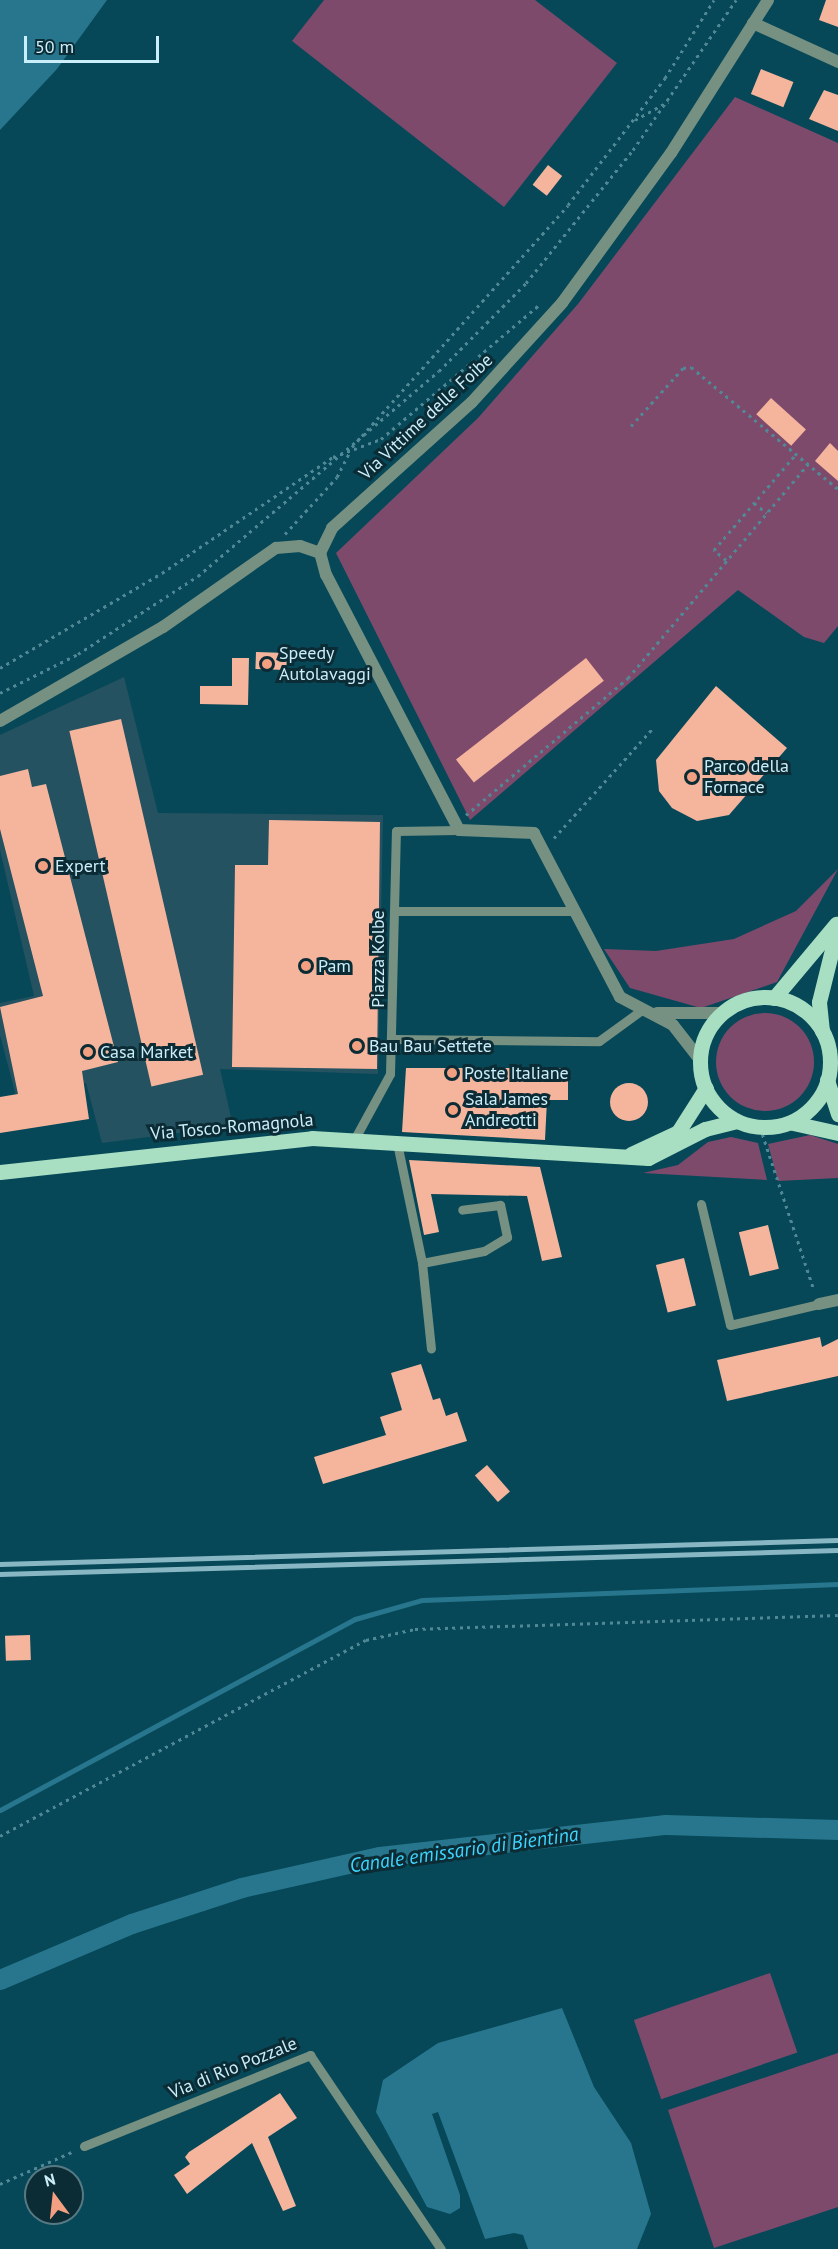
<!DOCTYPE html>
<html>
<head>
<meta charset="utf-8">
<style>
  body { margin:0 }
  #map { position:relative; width:838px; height:2249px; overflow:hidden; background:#064858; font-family:"PT Sans",sans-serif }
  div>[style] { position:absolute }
  .built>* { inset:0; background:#255261 }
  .green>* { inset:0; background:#7e4a6c; transform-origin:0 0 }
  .round { border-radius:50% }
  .water>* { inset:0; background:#27768d }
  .stream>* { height:5px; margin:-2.5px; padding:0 2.5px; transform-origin:2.5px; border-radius:2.5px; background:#27768d }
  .canal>* { height:20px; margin:-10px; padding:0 10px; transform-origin:10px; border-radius:10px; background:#27768d }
  .building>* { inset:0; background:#f5b49c; transform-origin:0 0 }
  .path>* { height:3px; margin-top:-1.5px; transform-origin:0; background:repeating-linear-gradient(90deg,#518896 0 3px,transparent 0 7.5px) }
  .lane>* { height:9px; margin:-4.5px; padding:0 4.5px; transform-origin:4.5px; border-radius:4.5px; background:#769082 }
  .street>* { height:12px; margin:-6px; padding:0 6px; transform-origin:6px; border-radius:6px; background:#769082 }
  .primary>* { height:15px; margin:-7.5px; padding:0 7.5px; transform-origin:7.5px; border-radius:7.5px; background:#a8dfc2 }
  .primary>.ring { margin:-7.5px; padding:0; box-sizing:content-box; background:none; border:15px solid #a8dfc2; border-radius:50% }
  .rail>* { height:4.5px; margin:-2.25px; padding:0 2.25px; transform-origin:2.25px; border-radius:2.25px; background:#88b6c3 }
  .dots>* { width:16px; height:16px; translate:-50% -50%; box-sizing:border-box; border:3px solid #0b2b35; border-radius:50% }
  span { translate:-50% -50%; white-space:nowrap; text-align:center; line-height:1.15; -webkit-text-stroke:6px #0b2b35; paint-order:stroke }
  .street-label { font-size:18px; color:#caeefa }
  .poi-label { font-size:18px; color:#caeefa }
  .left { translate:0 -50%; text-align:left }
  .water-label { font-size:20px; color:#3fd5fe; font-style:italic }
  .north { position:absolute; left:24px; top:2165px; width:60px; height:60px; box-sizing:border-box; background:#0b2b35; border:2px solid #577984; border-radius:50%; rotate:345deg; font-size:16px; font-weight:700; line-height:24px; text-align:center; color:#caeefa }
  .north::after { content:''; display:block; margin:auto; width:21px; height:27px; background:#f2a081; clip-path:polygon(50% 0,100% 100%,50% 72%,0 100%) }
  .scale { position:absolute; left:24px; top:36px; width:135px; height:27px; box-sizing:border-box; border:3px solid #caeefa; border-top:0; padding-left:8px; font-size:18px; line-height:21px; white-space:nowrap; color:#caeefa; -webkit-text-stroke:4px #0b2b35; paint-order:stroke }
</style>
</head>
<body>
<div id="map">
  <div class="built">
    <i style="clip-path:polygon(124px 677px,158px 813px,383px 815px,378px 1074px,220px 1069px,233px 1126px,102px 1143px,86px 1083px,16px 1096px,0 1035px,0 1003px,34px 996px,0 850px,0 735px)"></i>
  </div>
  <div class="green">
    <i style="clip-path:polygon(324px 0,535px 0,617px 63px,504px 207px,292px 41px)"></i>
    <i style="clip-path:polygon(735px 97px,838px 143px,838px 626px,824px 643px,804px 637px,738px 590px,470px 820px,336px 553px,478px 418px,578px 304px)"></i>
    <i style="clip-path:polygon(838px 869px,777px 982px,701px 1008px,630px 988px,604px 949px,656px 951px,734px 939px,796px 911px)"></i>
    <i class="round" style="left:716px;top:1013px;width:98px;height:98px"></i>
    <i style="clip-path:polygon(810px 1135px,838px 1144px,838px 1178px,778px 1181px,768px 1144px)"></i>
    <i style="clip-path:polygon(731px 1137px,758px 1143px,767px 1180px,643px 1173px,678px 1165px,708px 1142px)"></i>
    <i style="left:770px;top:1973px;width:84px;height:144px;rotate:71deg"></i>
    <i style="clip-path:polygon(838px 2053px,838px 2207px,714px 2248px,668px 2110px)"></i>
  </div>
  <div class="water">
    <i style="clip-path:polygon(0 0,107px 0,57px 69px,0 130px)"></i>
    <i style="clip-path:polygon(562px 2008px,594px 2087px,631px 2143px,651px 2214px,637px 2249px,528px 2249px,523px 2235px,514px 2233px,485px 2239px,438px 2112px,432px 2114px,460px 2195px,460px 2208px,450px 2214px,427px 2207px,376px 2112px,383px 2080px,438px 2043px)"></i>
  </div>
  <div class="stream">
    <i style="left:0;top:1810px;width:403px;rotate:-28.3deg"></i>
    <i style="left:355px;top:1619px;width:70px;rotate:-15.8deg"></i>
    <i style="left:422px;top:1600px;width:416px;rotate:-2.2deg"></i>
  </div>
  <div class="canal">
    <i style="left:0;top:1980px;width:143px;rotate:-23deg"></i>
    <i style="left:132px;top:1924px;width:116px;rotate:-18.1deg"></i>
    <i style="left:242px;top:1888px;width:141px;rotate:-12.7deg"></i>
    <i style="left:380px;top:1857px;width:288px;rotate:-6.4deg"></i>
    <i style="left:666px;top:1825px;width:172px;rotate:1.7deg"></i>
  </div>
  <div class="building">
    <i style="clip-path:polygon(826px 0,838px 0,838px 27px,819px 20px)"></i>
    <i style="left:761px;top:69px;width:35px;height:27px;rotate:22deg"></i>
    <i style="clip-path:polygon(824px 90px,838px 95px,838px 131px,809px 119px)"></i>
    <i style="left:548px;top:165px;width:18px;height:25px;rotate:38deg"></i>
    <i style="left:771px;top:398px;width:47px;height:22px;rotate:42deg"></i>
    <i style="clip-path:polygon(830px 443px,838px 451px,838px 481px,815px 461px)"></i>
    <i style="left:256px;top:652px;width:31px;height:17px;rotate:2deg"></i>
    <i style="clip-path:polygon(232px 658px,249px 658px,248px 705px,200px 704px,200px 686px,232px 686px)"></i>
    <i style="left:586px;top:658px;width:29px;height:165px;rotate:52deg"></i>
    <i style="clip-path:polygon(716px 686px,787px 748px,729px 815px,697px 821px,672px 808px,659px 791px,656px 760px)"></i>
    <i style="left:121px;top:719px;width:365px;height:53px;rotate:77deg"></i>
    <i style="clip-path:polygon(28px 769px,32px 787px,46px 784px,118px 1062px,82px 1071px,89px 1119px,0 1133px,0 1097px,18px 1094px,0 1007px,43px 996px,0 829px,0 776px)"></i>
    <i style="clip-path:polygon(269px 820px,380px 822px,377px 1069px,232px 1067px,235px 865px,268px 865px)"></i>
    <i style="clip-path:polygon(406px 1068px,568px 1068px,568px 1100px,547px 1100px,545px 1140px,402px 1132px)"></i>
    <i class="round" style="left:610px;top:1083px;width:38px;height:38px"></i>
    <i style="clip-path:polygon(409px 1160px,540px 1167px,562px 1257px,542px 1261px,527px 1196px,431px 1194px,439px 1232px,424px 1235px)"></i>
    <i style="left:768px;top:1225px;width:45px;height:30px;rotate:76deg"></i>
    <i style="left:684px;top:1258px;width:49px;height:29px;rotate:76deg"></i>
    <i style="clip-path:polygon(820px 1337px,822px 1347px,838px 1339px,838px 1376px,727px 1401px,717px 1360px)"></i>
    <i style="clip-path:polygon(421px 1364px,433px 1400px,440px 1398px,446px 1416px,457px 1412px,467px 1441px,323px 1484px,314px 1457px,386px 1435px,380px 1417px,402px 1410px,391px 1373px)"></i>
    <i style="left:487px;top:1465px;width:35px;height:16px;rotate:49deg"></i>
    <i style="left:30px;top:1635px;width:25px;height:25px;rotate:88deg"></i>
    <i style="clip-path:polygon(280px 2093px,297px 2118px,268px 2137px,296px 2206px,283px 2211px,252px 2143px,187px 2194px,174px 2175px,190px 2164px,185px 2157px,189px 2152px)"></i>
  </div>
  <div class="path">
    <i style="left:635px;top:120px;width:38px;rotate:-29deg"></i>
    <i style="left:631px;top:426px;width:78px;rotate:-48.1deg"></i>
    <i style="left:683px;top:368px;width:8px;rotate:-7deg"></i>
    <i style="left:691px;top:367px;width:191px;rotate:39.7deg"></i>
    <i style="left:352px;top:447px;width:324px;rotate:-48.2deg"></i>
    <i style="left:568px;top:205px;width:160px;rotate:-52.6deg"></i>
    <i style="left:665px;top:78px;width:92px;rotate:-57.9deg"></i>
    <i style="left:754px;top:503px;width:16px;rotate:38deg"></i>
    <i style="left:285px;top:534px;width:77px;rotate:-47.6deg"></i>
    <i style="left:337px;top:477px;width:27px;rotate:-63deg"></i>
    <i style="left:726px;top:560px;width:16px;rotate:-140deg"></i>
    <i style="left:714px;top:550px;width:126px;rotate:-49.5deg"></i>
    <i style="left:0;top:668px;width:188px;rotate:-30.4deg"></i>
    <i style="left:162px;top:573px;width:207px;rotate:-34.2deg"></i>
    <i style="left:333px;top:457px;width:51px;rotate:-20.6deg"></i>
    <i style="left:381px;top:439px;width:206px;rotate:-40.3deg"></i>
    <i style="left:0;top:693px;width:87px;rotate:-26.6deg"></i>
    <i style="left:78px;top:654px;width:143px;rotate:-33deg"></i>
    <i style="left:198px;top:576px;width:316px;rotate:-40.4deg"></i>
    <i style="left:439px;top:371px;width:124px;rotate:-45.3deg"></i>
    <i style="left:526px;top:283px;width:171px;rotate:-51.2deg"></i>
    <i style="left:633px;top:150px;width:182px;rotate:-55.5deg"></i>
    <i style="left:466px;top:815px;width:212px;rotate:-40.2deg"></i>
    <i style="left:628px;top:678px;width:280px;rotate:-49.9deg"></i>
    <i style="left:554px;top:838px;width:149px;rotate:-48deg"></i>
    <i style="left:760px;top:1127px;width:172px;rotate:71.7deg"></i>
    <i style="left:0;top:1836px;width:415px;rotate:-28.2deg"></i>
    <i style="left:366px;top:1640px;width:50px;rotate:-12.7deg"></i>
    <i style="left:415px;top:1629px;width:423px;rotate:-1.9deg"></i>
    <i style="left:0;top:2184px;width:79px;rotate:-24deg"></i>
  </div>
  <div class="lane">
    <i style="left:396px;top:911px;width:177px"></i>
    <i style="left:394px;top:1039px;width:205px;rotate:0.6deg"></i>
    <i style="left:599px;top:1041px;width:54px;rotate:-36deg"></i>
    <i style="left:354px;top:1140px;width:75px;rotate:-61.4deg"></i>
    <i style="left:390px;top:1074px;width:243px;rotate:-88.6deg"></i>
    <i style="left:396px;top:831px;width:63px;rotate:-0.9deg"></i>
    <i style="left:397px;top:1143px;width:123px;rotate:78.2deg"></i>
    <i style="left:422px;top:1263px;width:63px;rotate:-11deg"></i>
    <i style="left:484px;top:1251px;width:27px;rotate:-31deg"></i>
    <i style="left:507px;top:1237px;width:33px;rotate:-102deg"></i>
    <i style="left:500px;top:1205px;width:38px;rotate:173deg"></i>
    <i style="left:701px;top:1204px;width:124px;rotate:76.5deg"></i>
    <i style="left:730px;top:1325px;width:91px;rotate:-13.3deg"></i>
    <i style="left:422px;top:1263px;width:86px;rotate:84deg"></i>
    <i style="left:84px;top:2146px;width:244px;rotate:-21.9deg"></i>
    <i style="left:310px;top:2055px;width:234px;rotate:56deg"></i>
  </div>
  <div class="street">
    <i style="left:753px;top:23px;width:94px;rotate:24.6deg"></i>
    <i style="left:0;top:721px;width:188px;rotate:-30deg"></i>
    <i style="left:163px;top:627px;width:138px;rotate:-35deg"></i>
    <i style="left:276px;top:548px;width:24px;rotate:-5deg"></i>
    <i style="left:300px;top:546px;width:21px;rotate:19deg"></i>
    <i style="left:657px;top:1013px;width:63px"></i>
    <i style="left:701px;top:1061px;width:46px;rotate:-127.9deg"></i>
    <i style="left:673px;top:1025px;width:60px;rotate:-152.2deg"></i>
    <i style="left:620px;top:997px;width:185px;rotate:-117.7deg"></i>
    <i style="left:534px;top:833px;width:75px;rotate:-177.7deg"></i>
    <i style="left:459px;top:830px;width:288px;rotate:-117.5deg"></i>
    <i style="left:326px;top:575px;width:23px;rotate:-105deg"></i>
    <i style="left:320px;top:553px;width:28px;rotate:-64deg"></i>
    <i style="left:332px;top:528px;width:188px;rotate:-42deg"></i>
    <i style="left:472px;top:402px;width:134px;rotate:-47.7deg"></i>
    <i style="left:562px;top:303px;width:185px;rotate:-54deg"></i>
    <i style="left:671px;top:153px;width:181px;rotate:-57.6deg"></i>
    <i style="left:819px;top:1304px;width:19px;rotate:-12deg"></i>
  </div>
  <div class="primary">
    <i class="ring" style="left:700px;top:997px;width:115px;height:115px"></i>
    <i style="left:774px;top:998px;width:97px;rotate:-50deg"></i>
    <i style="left:822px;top:1031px;width:29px;rotate:-96deg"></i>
    <i style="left:819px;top:1002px;width:79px;rotate:-76.1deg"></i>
    <i style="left:827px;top:1080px;width:36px;rotate:72deg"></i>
    <i style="left:793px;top:1123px;width:46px;rotate:12.5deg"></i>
    <i style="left:631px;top:1154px;width:52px;rotate:-25.1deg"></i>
    <i style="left:678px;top:1132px;width:52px;rotate:-57.5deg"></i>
    <i style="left:0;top:1172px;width:314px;rotate:-6.2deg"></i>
    <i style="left:312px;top:1138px;width:337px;rotate:3.4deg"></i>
    <i style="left:648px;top:1158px;width:64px;rotate:-27deg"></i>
    <i style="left:705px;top:1129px;width:32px;rotate:-14deg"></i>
  </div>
  <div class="rail">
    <i style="left:0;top:1564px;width:838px;rotate:-1.64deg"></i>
    <i style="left:0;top:1574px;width:838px;rotate:-1.64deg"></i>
  </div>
  <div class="dots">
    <i style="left:267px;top:664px;background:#f2a081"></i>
    <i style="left:692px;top:777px;background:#f2a081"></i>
    <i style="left:43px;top:866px;background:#f2a081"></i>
    <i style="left:306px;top:966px;background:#f2a081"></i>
    <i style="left:357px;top:1046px;background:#f2a081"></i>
    <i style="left:88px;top:1052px;background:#f2a081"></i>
    <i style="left:452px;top:1073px;background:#f2a081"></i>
    <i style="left:453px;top:1110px;background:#f2a081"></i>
  </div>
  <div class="street-label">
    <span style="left:426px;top:417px;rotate:-43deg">Via Vittime delle Foibe</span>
    <span style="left:378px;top:959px;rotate:-90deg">Piazza Kolbe</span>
    <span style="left:232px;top:1127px;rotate:-5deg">Via Tosco-Romagnola</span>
    <span style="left:233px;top:2068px;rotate:-22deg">Via di Rio Pozzale</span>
  </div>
  <div class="poi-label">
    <span class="left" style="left:279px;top:664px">Speedy<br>Autolavaggi</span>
    <span class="left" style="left:704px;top:777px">Parco della<br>Fornace</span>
    <span class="left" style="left:55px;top:866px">Expert</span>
    <span class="left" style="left:318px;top:966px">Pam</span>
    <span class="left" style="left:369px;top:1046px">Bau Bau Settete</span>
    <span class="left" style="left:100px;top:1052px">Casa Market</span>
    <span class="left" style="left:464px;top:1073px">Poste Italiane</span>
    <span class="left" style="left:465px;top:1110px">Sala James<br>Andreotti</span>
  </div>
  <div class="water-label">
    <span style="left:464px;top:1850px;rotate:-8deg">Canale emissario di Bientina</span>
  </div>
  <div class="north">N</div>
  <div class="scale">50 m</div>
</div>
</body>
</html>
